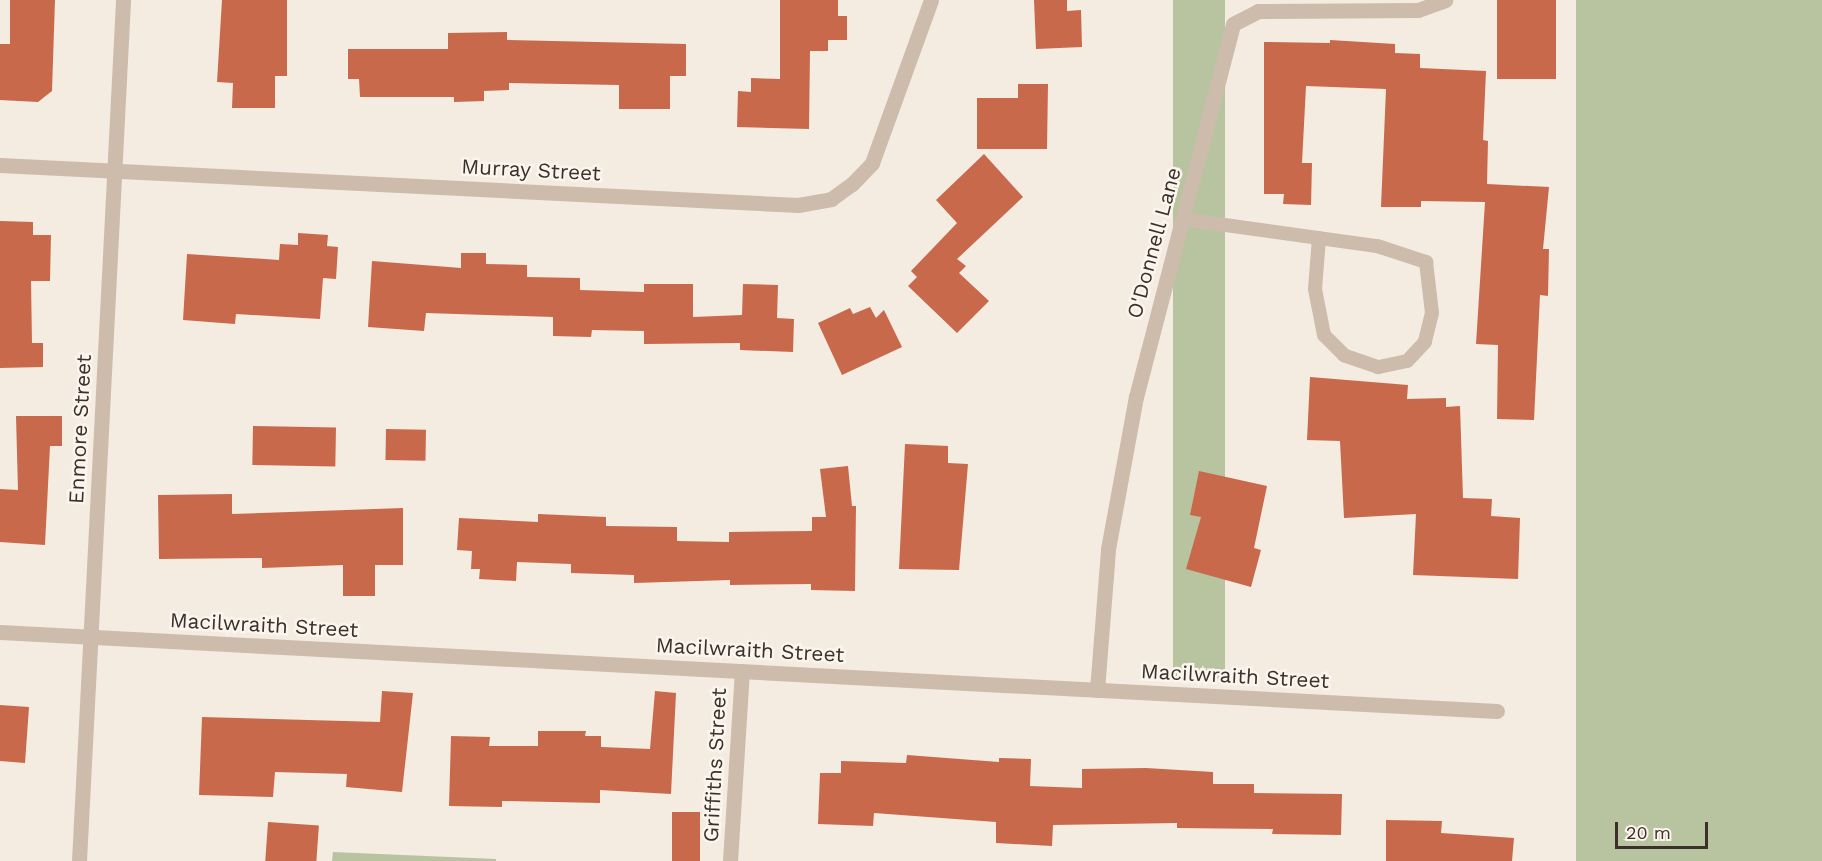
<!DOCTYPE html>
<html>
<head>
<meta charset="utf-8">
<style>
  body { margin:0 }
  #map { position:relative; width:1822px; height:861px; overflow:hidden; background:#f4ebe1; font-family:"Work Sans",sans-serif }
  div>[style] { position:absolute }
  .green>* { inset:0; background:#b8c4a0; transform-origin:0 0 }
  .building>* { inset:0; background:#c8694b; transform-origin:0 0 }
  .service>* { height:14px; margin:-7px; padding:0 7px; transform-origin:7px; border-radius:7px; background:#cdbbac }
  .minor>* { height:15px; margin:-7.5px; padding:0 7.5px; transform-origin:7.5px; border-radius:7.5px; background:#cdbbac }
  span { translate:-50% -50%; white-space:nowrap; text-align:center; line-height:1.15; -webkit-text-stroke:5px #fbf5ee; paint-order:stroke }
  .street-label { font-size:21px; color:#3b302b }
  .scale { position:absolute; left:1615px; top:822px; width:93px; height:27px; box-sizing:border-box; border:3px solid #3b302b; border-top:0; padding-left:8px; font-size:18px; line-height:21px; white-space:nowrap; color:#3b302b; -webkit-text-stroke:4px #fbf5ee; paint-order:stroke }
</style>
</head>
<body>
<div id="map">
  <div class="green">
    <i style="left:1173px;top:0;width:52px;height:679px"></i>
    <i style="left:1576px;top:0;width:246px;height:862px"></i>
    <i style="clip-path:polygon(333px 852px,496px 859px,496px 861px,332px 861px)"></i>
  </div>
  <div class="building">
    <i style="clip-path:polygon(10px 0,55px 0,52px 91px,38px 102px,0 100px,0 44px,10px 44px)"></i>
    <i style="clip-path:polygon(222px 0,287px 0,287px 76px,275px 76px,275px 108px,232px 108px,233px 83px,217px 82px)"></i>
    <i style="clip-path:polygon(780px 0,838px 0,838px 16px,847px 16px,847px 40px,828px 40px,828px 51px,810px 51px,809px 129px,737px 127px,738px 91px,751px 92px,751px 78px,780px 79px)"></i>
    <i style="clip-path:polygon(1034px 0,1067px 0,1067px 11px,1081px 10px,1082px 47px,1036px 49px)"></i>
    <i style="left:1497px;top:0;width:59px;height:79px"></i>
    <i style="clip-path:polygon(507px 32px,507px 40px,686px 44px,686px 76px,670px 76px,670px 109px,619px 109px,619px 85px,509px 83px,509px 90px,484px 91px,484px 101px,454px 102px,454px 97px,360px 97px,359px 79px,348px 79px,348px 49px,448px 49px,448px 33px)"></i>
    <i style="clip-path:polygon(1330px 40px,1395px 44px,1395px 53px,1420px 54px,1420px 68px,1486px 71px,1483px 140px,1488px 141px,1487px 184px,1549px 187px,1543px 249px,1549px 249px,1548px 296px,1540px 295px,1534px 420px,1497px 419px,1498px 345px,1476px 344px,1485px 202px,1421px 201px,1421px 207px,1381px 207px,1386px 89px,1306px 86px,1302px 163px,1312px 163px,1311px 205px,1283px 204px,1284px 194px,1264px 194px,1264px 42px,1330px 43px)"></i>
    <i style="clip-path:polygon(1018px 84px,1048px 84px,1047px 149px,977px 149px,977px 98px,1018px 98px)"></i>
    <i style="clip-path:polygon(984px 154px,1023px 197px,957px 259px,966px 266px,959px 273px,989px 301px,957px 333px,908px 286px,917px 277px,911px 271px,957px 223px,936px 200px)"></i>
    <i style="clip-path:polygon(0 221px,33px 222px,33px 235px,51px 235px,50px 281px,31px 281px,32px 343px,43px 343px,43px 367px,0 368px)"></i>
    <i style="clip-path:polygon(298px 233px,328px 235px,327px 246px,338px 247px,336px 279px,323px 278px,320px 319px,236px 314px,235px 324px,183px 320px,187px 254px,279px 260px,280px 244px,298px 245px)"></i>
    <i style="clip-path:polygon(461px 253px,486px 253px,486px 264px,527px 265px,527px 277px,580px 278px,580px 290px,644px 292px,644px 284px,693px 284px,693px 317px,742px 315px,743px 284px,778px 285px,777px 318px,794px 319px,793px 352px,740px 350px,740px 343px,644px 344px,644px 331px,592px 330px,591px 337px,553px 336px,553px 317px,426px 313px,424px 331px,368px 327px,372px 261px,461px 268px)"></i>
    <i style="clip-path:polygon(870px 307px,876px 318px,884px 310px,902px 347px,842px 375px,818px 323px,850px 308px,853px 314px)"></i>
    <i style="clip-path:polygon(1310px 377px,1408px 385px,1407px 399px,1446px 398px,1446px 407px,1460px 406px,1463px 498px,1492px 499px,1491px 516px,1520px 518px,1518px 579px,1413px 575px,1416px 514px,1344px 518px,1340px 441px,1307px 440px)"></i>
    <i style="clip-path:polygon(16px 416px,62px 416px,62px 446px,50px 446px,45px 545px,0 542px,0 489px,18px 490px)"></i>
    <i style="left:253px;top:426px;width:83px;height:39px;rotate:1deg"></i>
    <i style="left:386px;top:429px;width:40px;height:31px;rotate:1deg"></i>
    <i style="clip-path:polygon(905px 444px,948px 446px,948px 463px,968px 464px,959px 570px,899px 569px)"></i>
    <i style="clip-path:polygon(848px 466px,852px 506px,856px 506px,855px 591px,811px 590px,811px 584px,730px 585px,730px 580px,634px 583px,634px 575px,571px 573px,571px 564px,517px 562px,516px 581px,479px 579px,480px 569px,471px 569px,472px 551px,457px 550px,459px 518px,538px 522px,538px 514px,606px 517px,606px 526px,677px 527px,677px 541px,729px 542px,729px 532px,812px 531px,812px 517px,826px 517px,820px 469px)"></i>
    <i style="clip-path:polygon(1199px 471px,1267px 486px,1254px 548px,1261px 550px,1251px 587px,1186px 569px,1201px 517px,1190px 515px)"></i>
    <i style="clip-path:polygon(232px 494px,232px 514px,403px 508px,403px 565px,375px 565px,375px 596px,343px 596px,343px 565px,262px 568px,262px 558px,159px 559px,158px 495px)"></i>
    <i style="clip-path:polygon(382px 691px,413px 693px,402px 792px,346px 787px,347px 774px,275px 772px,273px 797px,199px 795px,202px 717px,380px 722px)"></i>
    <i style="clip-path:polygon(655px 691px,676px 693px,671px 794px,600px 790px,600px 803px,502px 801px,502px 807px,449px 806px,451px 736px,490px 737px,489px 746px,538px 746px,538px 731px,586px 731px,585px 736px,601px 736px,601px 747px,650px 749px)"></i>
    <i style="clip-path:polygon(0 705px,29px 707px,25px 763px,0 761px)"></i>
    <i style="clip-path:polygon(907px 755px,999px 762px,999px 758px,1031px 759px,1030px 786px,1082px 788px,1082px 769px,1146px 768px,1213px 772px,1213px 784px,1254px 784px,1254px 793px,1342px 794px,1341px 835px,1272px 834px,1273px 829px,1177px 828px,1177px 823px,1053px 825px,1052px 846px,996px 843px,996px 822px,874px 813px,873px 826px,818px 824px,820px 773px,841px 773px,841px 761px,906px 763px)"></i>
    <i style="left:672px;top:812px;width:28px;height:49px"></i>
    <i style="clip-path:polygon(1386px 820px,1442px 821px,1441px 833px,1514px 838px,1512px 861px,1386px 861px)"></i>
    <i style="left:268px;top:822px;width:51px;height:39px;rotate:4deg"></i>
  </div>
  <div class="service">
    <i style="left:1182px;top:219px;width:197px;rotate:7.9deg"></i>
    <i style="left:1377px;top:246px;width:52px;rotate:18.1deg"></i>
    <i style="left:1426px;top:262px;width:51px;rotate:83.3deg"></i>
    <i style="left:1432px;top:313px;width:30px;rotate:104deg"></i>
    <i style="left:1425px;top:342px;width:26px;rotate:133deg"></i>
    <i style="left:1407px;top:361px;width:30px;rotate:168deg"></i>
    <i style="left:1378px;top:367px;width:36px;rotate:-161deg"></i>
    <i style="left:1344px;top:355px;width:28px;rotate:-135deg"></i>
    <i style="left:1324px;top:335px;width:47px;rotate:-101.1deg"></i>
    <i style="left:1315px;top:289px;width:51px;rotate:-85.5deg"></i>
  </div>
  <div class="minor">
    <i style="left:0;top:165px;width:799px;rotate:2.87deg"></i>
    <i style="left:798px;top:205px;width:34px;rotate:-10deg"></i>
    <i style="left:831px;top:199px;width:26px;rotate:-36deg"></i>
    <i style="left:852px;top:184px;width:29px;rotate:-46deg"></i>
    <i style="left:872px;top:163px;width:173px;rotate:-70.1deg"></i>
    <i style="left:0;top:632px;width:1499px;rotate:3.02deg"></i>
    <i style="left:1097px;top:690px;width:141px;rotate:-85.5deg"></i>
    <i style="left:1108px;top:549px;width:155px;rotate:-79.6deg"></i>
    <i style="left:1136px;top:397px;width:385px;rotate:-75.4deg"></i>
    <i style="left:1233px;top:24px;width:28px;rotate:-27deg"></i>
    <i style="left:1258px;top:11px;width:160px;rotate:-0.4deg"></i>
    <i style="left:1418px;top:10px;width:29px;rotate:-20deg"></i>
    <i style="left:79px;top:861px;width:862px;rotate:-87.07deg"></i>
    <i style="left:730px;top:861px;width:190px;rotate:-86.4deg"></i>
  </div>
  <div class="street-label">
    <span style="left:531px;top:170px;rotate:3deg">Murray Street</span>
    <span style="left:1154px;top:243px;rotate:-75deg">O'Donnell Lane</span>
    <span style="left:80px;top:429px;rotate:-87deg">Enmore Street</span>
    <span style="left:264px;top:625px;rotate:3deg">Macilwraith Street</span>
    <span style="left:750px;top:650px;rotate:3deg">Macilwraith Street</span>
    <span style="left:1235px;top:676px;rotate:3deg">Macilwraith Street</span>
    <span style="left:715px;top:765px;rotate:-87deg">Griffiths Street</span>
  </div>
  <div class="scale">20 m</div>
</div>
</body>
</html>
